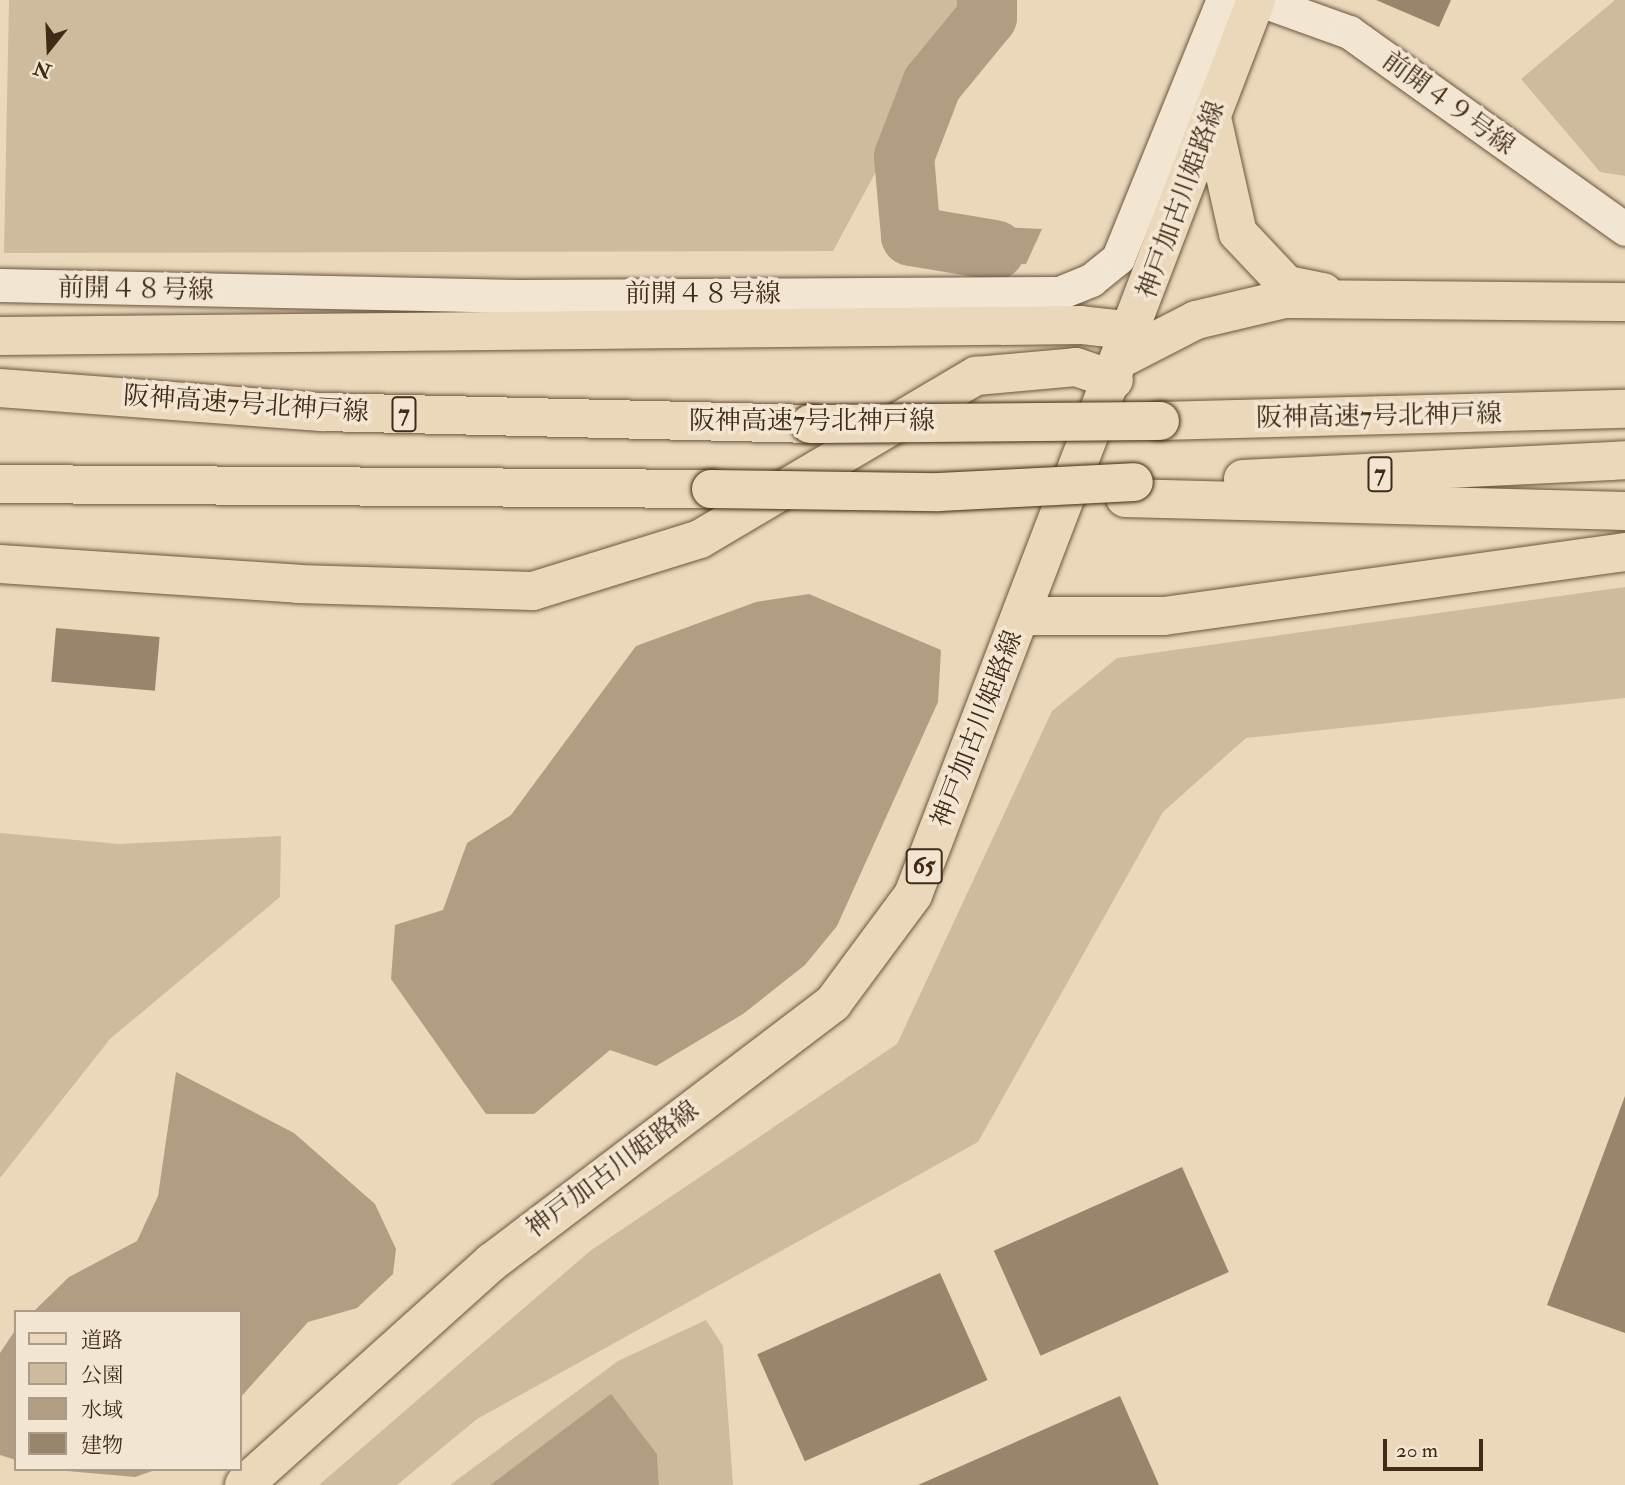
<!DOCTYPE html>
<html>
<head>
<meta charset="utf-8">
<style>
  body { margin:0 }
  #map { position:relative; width:1625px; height:1485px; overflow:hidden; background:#ebd8ba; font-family:"IM FELL Double Pica","Noto Serif JP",serif }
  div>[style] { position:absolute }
  .green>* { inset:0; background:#cebb9e }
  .water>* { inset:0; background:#b19d82 }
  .river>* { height:60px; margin:-30px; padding:0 30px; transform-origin:30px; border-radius:30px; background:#b19d82 }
  .building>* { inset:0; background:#99856b; transform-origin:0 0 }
  .roads { filter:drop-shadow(0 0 2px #6b563f) drop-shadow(0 0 2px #6b563f) }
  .minor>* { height:33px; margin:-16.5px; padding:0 16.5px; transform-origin:16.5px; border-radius:16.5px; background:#f2e6d2 }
  .major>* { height:38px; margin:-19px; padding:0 19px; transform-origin:19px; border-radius:19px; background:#ebd8ba }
  .highway>* { height:38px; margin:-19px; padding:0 19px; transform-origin:19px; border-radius:19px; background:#ebd8ba }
  .bridges { filter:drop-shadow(0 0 2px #402b16) drop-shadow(0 0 2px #402b16) }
  .highway-bridge>* { height:38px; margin:-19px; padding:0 19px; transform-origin:19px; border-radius:19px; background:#ebd8ba }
  span { translate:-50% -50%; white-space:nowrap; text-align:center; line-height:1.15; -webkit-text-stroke:7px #f2e6d2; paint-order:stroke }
  .shield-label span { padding:2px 5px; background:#f2e6d2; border:2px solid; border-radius:5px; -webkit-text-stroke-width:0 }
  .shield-label { font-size:24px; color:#402b16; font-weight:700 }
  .street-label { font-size:26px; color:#402b16 }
  .legend { position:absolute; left:14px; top:1310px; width:228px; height:161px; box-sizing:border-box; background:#f2e6d2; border:2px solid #ab9b87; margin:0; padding:9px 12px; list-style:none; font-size:21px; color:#402b16 }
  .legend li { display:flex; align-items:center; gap:14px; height:35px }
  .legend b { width:35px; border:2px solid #ab9b87 }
  .north { position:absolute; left:14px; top:14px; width:70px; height:70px; -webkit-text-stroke:5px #f2e6d2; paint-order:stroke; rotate:198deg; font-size:19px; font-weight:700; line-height:28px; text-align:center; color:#402b16 }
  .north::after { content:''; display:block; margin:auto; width:24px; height:32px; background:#402b16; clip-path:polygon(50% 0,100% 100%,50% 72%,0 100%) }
  .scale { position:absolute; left:1383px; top:1439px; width:100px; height:32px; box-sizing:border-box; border:4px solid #402b16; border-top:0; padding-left:9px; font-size:21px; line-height:24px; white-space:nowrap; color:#402b16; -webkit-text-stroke:5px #f2e6d2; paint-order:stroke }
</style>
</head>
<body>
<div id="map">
  <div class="green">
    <i style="clip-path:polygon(9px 0,969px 0,833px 251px,4px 253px)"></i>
    <i style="clip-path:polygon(1615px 0,1625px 0,1625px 176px,1600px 172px,1521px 79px)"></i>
    <i style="clip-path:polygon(1625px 587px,1625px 698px,1246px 738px,1163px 812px,978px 1142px,477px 1419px,397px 1485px,319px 1485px,590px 1251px,897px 1044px,1052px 711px,1117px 658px)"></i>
    <i style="clip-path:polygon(0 833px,119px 844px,281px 836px,280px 897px,110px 1039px,0 1178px)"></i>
    <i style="clip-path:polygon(706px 1320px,723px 1346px,733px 1485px,659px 1485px,657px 1454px,611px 1395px,490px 1485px,450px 1485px,618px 1361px)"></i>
  </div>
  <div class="water">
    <i style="clip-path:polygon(921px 223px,1042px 229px,1026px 264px,948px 265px)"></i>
    <i style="clip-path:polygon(809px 594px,941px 650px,938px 702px,837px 926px,805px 965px,743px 1014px,656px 1066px,610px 1050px,534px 1114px,486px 1114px,391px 979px,395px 925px,443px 910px,467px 843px,511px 815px,636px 646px,756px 602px)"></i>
    <i style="clip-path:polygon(176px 1072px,294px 1133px,375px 1204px,396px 1249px,393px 1274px,357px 1308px,308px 1322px,240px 1398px,240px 1312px,33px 1312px,69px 1277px,137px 1241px,158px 1196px)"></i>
    <i style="clip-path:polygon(16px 1329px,16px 1460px,0 1455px,0 1353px)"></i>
    <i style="clip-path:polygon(611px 1394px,657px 1454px,659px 1485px,490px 1485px)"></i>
    <i style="clip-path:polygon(44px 1469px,158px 1469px,135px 1477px)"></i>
  </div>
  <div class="river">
    <i style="left:987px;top:0;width:17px;rotate:90deg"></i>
    <i style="left:987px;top:17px;width:87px;rotate:129.4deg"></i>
    <i style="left:932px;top:84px;width:78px;rotate:111deg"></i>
    <i style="left:904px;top:157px;width:79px;rotate:84.9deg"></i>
    <i style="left:911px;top:236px;width:85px;rotate:9.5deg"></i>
  </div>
  <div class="building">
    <i style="clip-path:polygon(1376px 0,1451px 0,1439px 27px)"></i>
    <i style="left:56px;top:628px;width:104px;height:54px;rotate:5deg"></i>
    <i style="clip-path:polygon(1625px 1096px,1625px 1333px,1547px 1305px)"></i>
    <i style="left:1182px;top:1167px;width:115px;height:206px;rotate:66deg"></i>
    <i style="left:940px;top:1273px;width:117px;height:200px;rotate:66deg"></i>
    <i style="clip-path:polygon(1120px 1396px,1159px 1485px,918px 1485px)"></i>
  </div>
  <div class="roads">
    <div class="minor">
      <i style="left:1260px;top:0;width:95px;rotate:19.8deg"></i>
      <i style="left:1349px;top:32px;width:339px;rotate:35.5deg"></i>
      <i style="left:0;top:285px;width:518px;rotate:1.22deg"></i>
      <i style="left:518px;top:296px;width:541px;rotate:-0.32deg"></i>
      <i style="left:1059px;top:293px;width:35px;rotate:-22deg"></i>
      <i style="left:1091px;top:280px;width:35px;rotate:-39deg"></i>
      <i style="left:1118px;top:258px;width:279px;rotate:-67.9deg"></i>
    </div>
    <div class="major">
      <i style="left:244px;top:1485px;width:334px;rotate:-42deg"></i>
      <i style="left:492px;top:1262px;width:428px;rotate:-37.2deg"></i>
      <i style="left:833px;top:1003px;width:134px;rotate:-53.5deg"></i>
      <i style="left:913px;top:895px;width:958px;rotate:-69.03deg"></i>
    </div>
    <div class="highway">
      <i style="left:1212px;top:118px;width:118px;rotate:77.3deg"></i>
      <i style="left:1238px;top:233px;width:71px;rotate:46.7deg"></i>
      <i style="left:1287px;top:285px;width:37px;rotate:11deg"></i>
      <i style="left:0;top:336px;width:1081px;rotate:-0.58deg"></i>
      <i style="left:1081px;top:325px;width:52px;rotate:6.6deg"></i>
      <i style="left:1122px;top:358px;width:83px;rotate:-27.2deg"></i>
      <i style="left:1196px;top:320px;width:90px;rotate:-13.4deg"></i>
      <i style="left:1284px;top:299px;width:341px;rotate:0.5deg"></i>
      <i style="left:0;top:388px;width:323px;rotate:4.3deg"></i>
      <i style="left:322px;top:412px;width:488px;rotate:1.4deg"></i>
      <i style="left:1160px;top:421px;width:465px;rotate:-1.5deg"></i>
      <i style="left:1243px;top:479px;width:382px;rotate:-2.8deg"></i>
      <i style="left:0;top:484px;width:711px;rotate:0.4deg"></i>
      <i style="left:1125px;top:498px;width:500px;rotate:1.49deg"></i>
      <i style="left:0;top:564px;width:299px;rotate:3.8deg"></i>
      <i style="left:298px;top:584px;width:235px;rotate:1.7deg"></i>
      <i style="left:533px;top:591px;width:175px;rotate:-17.3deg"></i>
      <i style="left:700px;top:539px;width:321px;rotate:-30.6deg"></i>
      <i style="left:976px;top:376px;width:100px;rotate:-5.1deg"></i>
      <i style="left:1076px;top:367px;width:40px;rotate:18.9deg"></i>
      <i style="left:1022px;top:616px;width:142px"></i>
      <i style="left:1164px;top:616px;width:465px;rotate:-7.9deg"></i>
    </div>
  </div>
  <div class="bridges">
    <div class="highway-bridge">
      <i style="left:810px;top:424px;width:350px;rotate:-0.5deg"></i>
      <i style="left:711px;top:489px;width:228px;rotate:0.8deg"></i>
      <i style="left:939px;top:492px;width:195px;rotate:-2.9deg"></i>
    </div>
  </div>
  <div class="shield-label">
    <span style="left:404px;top:414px">7</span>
    <span style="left:1380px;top:474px">7</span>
    <span style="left:924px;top:866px">65</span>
  </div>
  <div class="street-label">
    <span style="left:1448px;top:104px;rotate:36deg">前開４９号線</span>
    <span style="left:1182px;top:200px;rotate:-70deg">神戸加古川姫路線</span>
    <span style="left:136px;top:290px;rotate:1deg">前開４８号線</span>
    <span style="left:703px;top:295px">前開４８号線</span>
    <span style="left:246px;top:405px;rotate:4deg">阪神高速7号北神戸線</span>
    <span style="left:1379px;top:417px;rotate:-1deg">阪神高速7号北神戸線</span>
    <span style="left:812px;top:422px">阪神高速7号北神戸線</span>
    <span style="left:978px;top:729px;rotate:-69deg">神戸加古川姫路線</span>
    <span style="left:613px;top:1170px;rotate:-37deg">神戸加古川姫路線</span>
  </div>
  <ul class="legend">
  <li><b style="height:9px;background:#ebd8ba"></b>道路</li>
  <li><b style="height:19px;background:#cebb9e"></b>公園</li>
  <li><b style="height:19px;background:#b19d82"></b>水域</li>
  <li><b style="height:19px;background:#99856b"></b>建物</li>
  </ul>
  <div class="north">N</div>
  <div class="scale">20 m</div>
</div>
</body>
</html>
